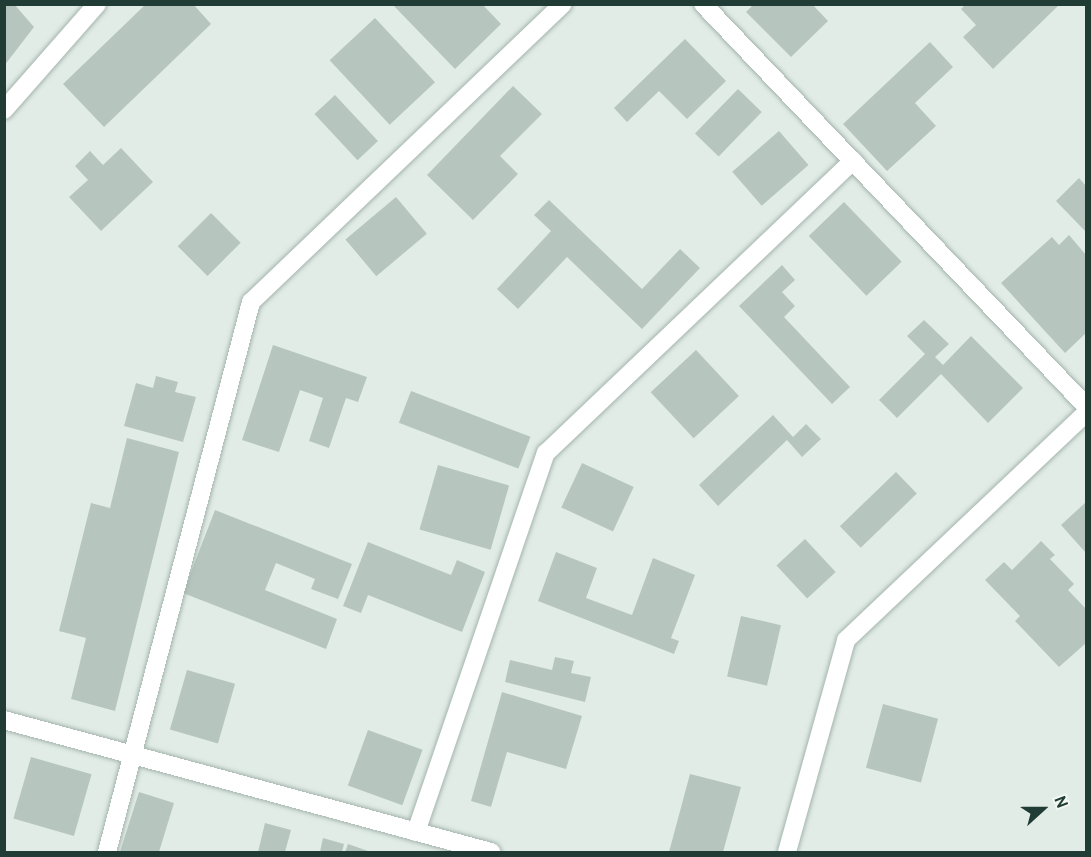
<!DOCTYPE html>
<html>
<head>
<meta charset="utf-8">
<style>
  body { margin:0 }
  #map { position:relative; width:1091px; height:857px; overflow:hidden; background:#e1ece6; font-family:Overpass,sans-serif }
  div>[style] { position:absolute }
  .building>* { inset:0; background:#b6c6bf; transform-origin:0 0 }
  .roads { filter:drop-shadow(0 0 2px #a4b4ad) drop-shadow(0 0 2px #a4b4ad) }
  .minor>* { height:18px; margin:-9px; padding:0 9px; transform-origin:9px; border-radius:9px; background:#fff }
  span { translate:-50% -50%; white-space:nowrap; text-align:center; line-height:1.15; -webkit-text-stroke:5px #f1f8f4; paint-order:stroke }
  .frame { position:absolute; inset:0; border:6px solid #213c34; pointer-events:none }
  .north { position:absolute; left:1013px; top:779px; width:60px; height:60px; -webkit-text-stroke:4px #f1f8f4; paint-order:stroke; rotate:69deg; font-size:16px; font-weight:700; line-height:24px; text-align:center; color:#213c34 }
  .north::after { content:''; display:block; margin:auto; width:21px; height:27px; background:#213c34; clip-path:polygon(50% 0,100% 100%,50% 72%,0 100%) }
</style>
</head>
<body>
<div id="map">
  <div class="building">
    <i style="clip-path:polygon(4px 4px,14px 4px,34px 27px,4px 66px)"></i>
    <i style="clip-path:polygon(146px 4px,193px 4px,211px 24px,104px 127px,63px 84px)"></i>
    <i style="clip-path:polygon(392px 4px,482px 4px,501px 24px,455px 69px)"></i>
    <i style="clip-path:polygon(754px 4px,812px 4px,828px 21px,791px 57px,746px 12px)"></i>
    <i style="clip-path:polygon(966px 4px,1060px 4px,993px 69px,963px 37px,976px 25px,961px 9px)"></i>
    <i style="left:375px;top:18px;width:88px;height:62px;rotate:47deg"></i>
    <i style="clip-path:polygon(685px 39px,726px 81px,687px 119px,659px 91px,627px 122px,614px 108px)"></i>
    <i style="clip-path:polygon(930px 42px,953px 67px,915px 103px,936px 126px,887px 171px,843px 124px)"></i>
    <i style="clip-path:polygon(513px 86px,542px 114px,500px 156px,518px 174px,473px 220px,427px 175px)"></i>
    <i style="left:738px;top:89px;width:33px;height:62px;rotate:44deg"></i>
    <i style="left:335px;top:95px;width:63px;height:28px;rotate:47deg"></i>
    <i style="left:779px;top:131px;width:45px;height:62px;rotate:49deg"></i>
    <i style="clip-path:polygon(121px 148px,153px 182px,101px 231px,69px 197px,88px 180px,75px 166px,90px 151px,103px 165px)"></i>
    <i style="clip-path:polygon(1079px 178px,1086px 186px,1086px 232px,1056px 201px)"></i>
    <i style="left:396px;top:197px;width:48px;height:66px;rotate:50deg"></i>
    <i style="clip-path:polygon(549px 200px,642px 289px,680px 249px,700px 268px,642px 329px,567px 257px,518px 309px,497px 289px,551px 231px,534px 215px)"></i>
    <i style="left:844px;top:202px;width:83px;height:49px;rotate:46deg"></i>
    <i style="left:211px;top:213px;width:42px;height:47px;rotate:45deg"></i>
    <i style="clip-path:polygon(1069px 235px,1086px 255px,1086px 333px,1065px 353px,1001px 283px,1052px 237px,1059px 245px)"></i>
    <i style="clip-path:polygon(782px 265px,795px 280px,782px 292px,795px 306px,784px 317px,850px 387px,832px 404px,739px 306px)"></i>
    <i style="clip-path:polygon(924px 320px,949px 344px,935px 357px,943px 365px,971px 336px,1023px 388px,988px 423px,941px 374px,897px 418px,879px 400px,925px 354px,907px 336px)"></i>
    <i style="clip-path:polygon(273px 345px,367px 377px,358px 402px,346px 398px,329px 448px,309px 441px,323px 398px,300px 390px,279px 452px,242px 440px)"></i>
    <i style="left:696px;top:350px;width:63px;height:62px;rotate:47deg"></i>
    <i style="clip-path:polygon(156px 376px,178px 382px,175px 392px,196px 397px,183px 442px,124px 426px,136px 383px,153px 388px)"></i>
    <i style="left:411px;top:391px;width:128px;height:34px;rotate:21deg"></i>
    <i style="clip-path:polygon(773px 415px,793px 437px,806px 424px,821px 439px,802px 457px,787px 440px,718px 506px,699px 485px)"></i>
    <i style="clip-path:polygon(127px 438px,179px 452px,115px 711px,71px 699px,86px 638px,59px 631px,91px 503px,110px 508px)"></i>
    <i style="left:582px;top:463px;width:57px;height:49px;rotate:25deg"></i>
    <i style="left:438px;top:465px;width:74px;height:67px;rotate:16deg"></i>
    <i style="left:896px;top:472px;width:30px;height:78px;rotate:46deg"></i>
    <i style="clip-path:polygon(1086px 502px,1086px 553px,1061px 525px)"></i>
    <i style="clip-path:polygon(215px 510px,352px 564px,338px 599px,311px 589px,315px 579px,276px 563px,265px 590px,337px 619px,326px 649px,183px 593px)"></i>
    <i style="left:805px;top:539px;width:45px;height:39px;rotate:47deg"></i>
    <i style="clip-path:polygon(1041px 541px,1055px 555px,1050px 559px,1074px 584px,1068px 590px,1086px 609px,1086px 643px,1059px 667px,1015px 621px,1020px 616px,985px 580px,1004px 562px,1012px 570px)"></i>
    <i style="clip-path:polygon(368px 542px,451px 575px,457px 560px,485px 572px,462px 632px,368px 595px,361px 613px,343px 606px)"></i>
    <i style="clip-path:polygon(556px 552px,597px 568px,586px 598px,632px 615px,653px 558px,695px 575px,671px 638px,679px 641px,674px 654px,538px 601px)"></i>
    <i style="left:741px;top:616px;width:41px;height:62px;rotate:13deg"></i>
    <i style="clip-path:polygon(555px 657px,574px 661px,571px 673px,591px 677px,585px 702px,505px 682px,510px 660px,552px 670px)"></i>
    <i style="left:187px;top:670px;width:50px;height:62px;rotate:16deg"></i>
    <i style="clip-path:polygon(502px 692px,582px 716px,566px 769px,507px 752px,491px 807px,471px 801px)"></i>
    <i style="left:883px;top:704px;width:57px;height:66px;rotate:15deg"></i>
    <i style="left:368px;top:730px;width:58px;height:59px;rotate:20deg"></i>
    <i style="left:31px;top:757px;width:63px;height:64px;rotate:16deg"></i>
    <i style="clip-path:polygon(690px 774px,741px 787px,723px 852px,669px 852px)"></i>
    <i style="clip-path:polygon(139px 792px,174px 803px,159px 852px,120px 852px)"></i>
    <i style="clip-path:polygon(265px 823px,291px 830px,285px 852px,258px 852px)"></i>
    <i style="clip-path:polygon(323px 838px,344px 844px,342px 852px,320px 852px)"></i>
    <i style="clip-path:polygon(348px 844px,371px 852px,345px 852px)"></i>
  </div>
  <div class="roads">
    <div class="minor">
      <i style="left:703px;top:4px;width:555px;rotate:46.39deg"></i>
      <i style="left:4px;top:110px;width:141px;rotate:-48.7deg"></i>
      <i style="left:4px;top:720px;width:505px;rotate:15.17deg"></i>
      <i style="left:416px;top:832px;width:401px;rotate:-71.1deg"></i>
      <i style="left:546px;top:453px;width:424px;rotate:-43.6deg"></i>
      <i style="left:107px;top:852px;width:569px;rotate:-75.33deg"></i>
      <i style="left:251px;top:302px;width:431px;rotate:-43.7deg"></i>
      <i style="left:787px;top:852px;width:220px;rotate:-74.4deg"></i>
      <i style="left:846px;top:640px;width:330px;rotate:-43.4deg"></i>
    </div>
  </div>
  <div class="frame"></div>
  <div class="north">N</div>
</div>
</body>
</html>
